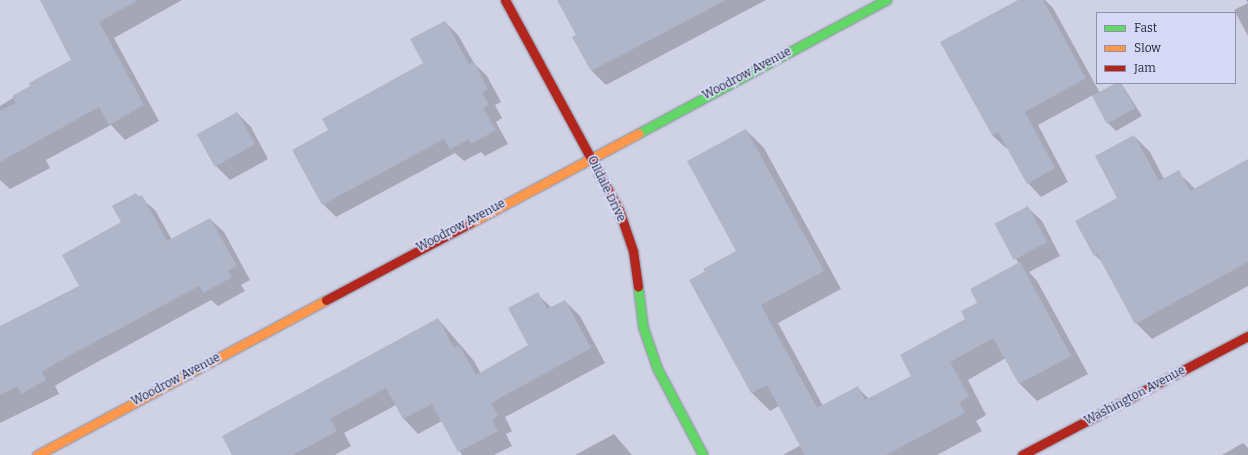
<!DOCTYPE html>
<html>
<head>
<meta charset="utf-8">
<style>
  body { margin:0 }
  #map { position:relative; width:1248px; height:455px; overflow:hidden; background:#cfd1e5; font-family:Bitter,serif }
  div>[style] { position:absolute }
  .shadow>* { inset:0; background:#0003 }
  .building>* { inset:0; background:#b0b6c9; transform-origin:0 0 }
  .roads { filter:drop-shadow(0 0 1px #888b9a) drop-shadow(0 0 1px #888b9a) }
  .fast>* { height:9px; margin:-4.5px; padding:0 4.5px; transform-origin:4.5px; border-radius:4.5px; background:#63d668 }
  .slow>* { height:9px; margin:-4.5px; padding:0 4.5px; transform-origin:4.5px; border-radius:4.5px; background:#ff974d }
  .jam>* { height:9px; margin:-4.5px; padding:0 4.5px; transform-origin:4.5px; border-radius:4.5px; background:#b3261e }
  span { translate:-50% -50%; white-space:nowrap; text-align:center; line-height:1.15; -webkit-text-stroke:3.5px #d6d8f5; paint-order:stroke }
  .street-label { font-size:12px; color:#20273a }
  .legend { position:absolute; left:1096px; top:12px; width:140px; height:72px; box-sizing:border-box; background:#d6d8f5; border:1px solid #8d91aa; margin:0; padding:5px 7px; list-style:none; font-size:12px; color:#20273a }
  .legend li { display:flex; align-items:center; gap:8px; height:20px }
  .legend b { width:20px; border:1px solid #8d91aa }
</style>
</head>
<body>
<div id="map">
  <div class="shadow">
    <i style="clip-path:polygon(43px 0,182px 0,114px 38px,159px 121px,125px 140px,111px 125px,46px 160px,50px 168px,10px 189px,0 180px,0 106px,73px 60px)"></i>
    <i style="clip-path:polygon(558px 0,766px 0,606px 85px,592px 71px,573px 37px,577px 35px)"></i>
    <i style="clip-path:polygon(1028px 0,1045px 0,1053px 8px,1100px 93px,1121px 83px,1142px 116px,1116px 131px,1108px 123px,1093px 95px,1038px 125px,1068px 182px,1041px 197px,1028px 183px,1008px 147px,1006px 148px,992px 135px)"></i>
    <i style="clip-path:polygon(1246px 0,1248px 0,1248px 36px,1234px 10px,1248px 3px)"></i>
    <i style="clip-path:polygon(445px 22px,458px 35px,474px 63px,487px 76px,501px 102px,495px 105px,502px 118px,496px 122px,508px 144px,485px 156px,481px 152px,464px 161px,455px 153px,336px 217px,323px 204px,330px 131px,425px 63px)"></i>
    <i style="clip-path:polygon(237px 113px,251px 127px,268px 159px,230px 180px,216px 166px)"></i>
    <i style="clip-path:polygon(746px 130px,764px 148px,841px 289px,778px 323px,823px 406px,858px 388px,869px 399px,913px 376px,967px 319px,979px 303px,1019px 264px,996px 225px,1028px 208px,1042px 221px,1060px 256px,1029px 272px,1037px 281px,1088px 374px,1037px 401px,1019px 383px,1006px 358px,968px 380px,986px 415px,976px 421px,982px 431px,937px 455px,783px 455px,801px 445px,779px 406px,770px 411px,752px 393px,691px 280px,737px 252px)"></i>
    <i style="clip-path:polygon(1134px 136px,1150px 152px,1164px 179px,1178px 172px,1195px 189px,1248px 160px,1248px 286px,1152px 339px,1136px 323px,1104px 264px,1095px 255px,1118px 199px)"></i>
    <i style="clip-path:polygon(136px 194px,155px 210px,172px 240px,210px 219px,224px 232px,250px 280px,241px 285px,245px 291px,218px 306px,211px 300px,70px 377px,55px 386px,59px 394px,0 423px,0 328px,80px 287px,122px 223px)"></i>
    <i style="clip-path:polygon(537px 294px,552px 308px,565px 301px,580px 316px,605px 363px,505px 417px,512px 431px,506px 434px,512px 446px,494px 455px,462px 455px,442px 421px,418px 434px,404px 419px,396px 405px,344px 433px,351px 446px,335px 455px,233px 455px,438px 319px,474px 361px,481px 374px,529px 346px)"></i>
    <i style="clip-path:polygon(614px 434px,632px 455px,575px 455px)"></i>
    <i style="clip-path:polygon(1243px 443px,1248px 448px,1248px 455px,1222px 455px)"></i>
  </div>
  <div class="building">
    <i style="clip-path:polygon(40px 0,138px 0,99px 22px,144px 105px,109px 125px,99px 107px,0 162px,0 111px,16px 103px,12px 96px,30px 86px,29px 83px,71px 60px)"></i>
    <i style="clip-path:polygon(557px 0,726px 0,591px 71px,572px 37px,576px 35px)"></i>
    <i style="clip-path:polygon(1018px 0,1043px 0,1086px 78px,1025px 112px,1055px 168px,1027px 184px,998px 132px,992px 135px,940px 42px)"></i>
    <i style="clip-path:polygon(445px 21px,469px 64px,474px 62px,488px 89px,482px 92px,489px 105px,483px 108px,496px 130px,471px 144px,469px 139px,450px 149px,444px 139px,322px 205px,292px 150px,328px 130px,322px 119px,423px 63px,410px 39px)"></i>
    <i style="clip-path:polygon(1116px 83px,1121px 83px,1135px 108px,1107px 124px,1092px 96px)"></i>
    <i style="left:237px;top:112px;width:37px;height:46px;rotate:61deg"></i>
    <i style="clip-path:polygon(746px 129px,824px 271px,761px 305px,817px 408px,858px 386px,865px 400px,911px 376px,900px 355px,965px 319px,961px 311px,977px 303px,970px 289px,1020px 262px,1071px 356px,1019px 384px,993px 338px,950px 362px,969px 397px,959px 402px,965px 413px,886px 455px,805px 455px,767px 385px,751px 393px,689px 280px,705px 272px,703px 269px,736px 251px,687px 161px)"></i>
    <i style="clip-path:polygon(1134px 135px,1159px 181px,1179px 170px,1190px 191px,1248px 159px,1248px 262px,1135px 324px,1097px 254px,1094px 256px,1075px 221px,1117px 198px,1095px 156px)"></i>
    <i style="clip-path:polygon(136px 193px,138px 197px,142px 195px,167px 241px,210px 218px,237px 266px,228px 271px,232px 277px,203px 293px,199px 286px,56px 363px,42px 372px,46px 380px,21px 394px,17px 386px,0 395px,0 326px,79px 286px,62px 255px,121px 222px,112px 206px)"></i>
    <i style="left:1028px;top:206px;width:41px;height:38px;rotate:62deg"></i>
    <i style="clip-path:polygon(538px 292px,547px 309px,565px 300px,591px 348px,491px 403px,498px 416px,492px 420px,498px 431px,458px 452px,432px 404px,403px 419px,386px 388px,330px 419px,337px 431px,293px 455px,232px 455px,222px 436px,438px 318px,454px 348px,459px 345px,476px 375px,528px 345px,508px 308px)"></i>
  </div>
  <div class="roads">
    <div class="fast">
      <i style="left:639px;top:133px;width:281px;rotate:-28.3deg"></i>
      <i style="left:638px;top:287px;width:40px;rotate:82.9deg"></i>
      <i style="left:643px;top:327px;width:43px;rotate:71.1deg"></i>
      <i style="left:657px;top:368px;width:98px;rotate:62.1deg"></i>
    </div>
    <div class="slow">
      <i style="left:470px;top:223px;width:191px;rotate:-28deg"></i>
      <i style="left:37px;top:455px;width:328px;rotate:-28.2deg"></i>
    </div>
    <div class="jam">
      <i style="left:505px;top:0;width:239px;rotate:61.5deg"></i>
      <i style="left:619px;top:210px;width:43px;rotate:71.1deg"></i>
      <i style="left:633px;top:251px;width:36px;rotate:82deg"></i>
      <i style="left:326px;top:300px;width:163px;rotate:-28.1deg"></i>
      <i style="left:1022px;top:455px;width:255px;rotate:-27.8deg"></i>
    </div>
  </div>
  <div class="street-label">
    <span style="left:747px;top:74px;rotate:-28deg">Woodrow Avenue</span>
    <span style="left:606px;top:189px;rotate:64deg">Oildale Drive</span>
    <span style="left:461px;top:226px;rotate:-28deg">Woodrow Avenue</span>
    <span style="left:176px;top:380px;rotate:-28deg">Woodrow Avenue</span>
    <span style="left:1135px;top:396px;rotate:-28deg">Washington Avenue</span>
  </div>
  <ul class="legend">
  <li><b style="height:5px;background:#63d668"></b>Fast</li>
  <li><b style="height:5px;background:#ff974d"></b>Slow</li>
  <li><b style="height:5px;background:#b3261e"></b>Jam</li>
  </ul>
</div>
</body>
</html>
